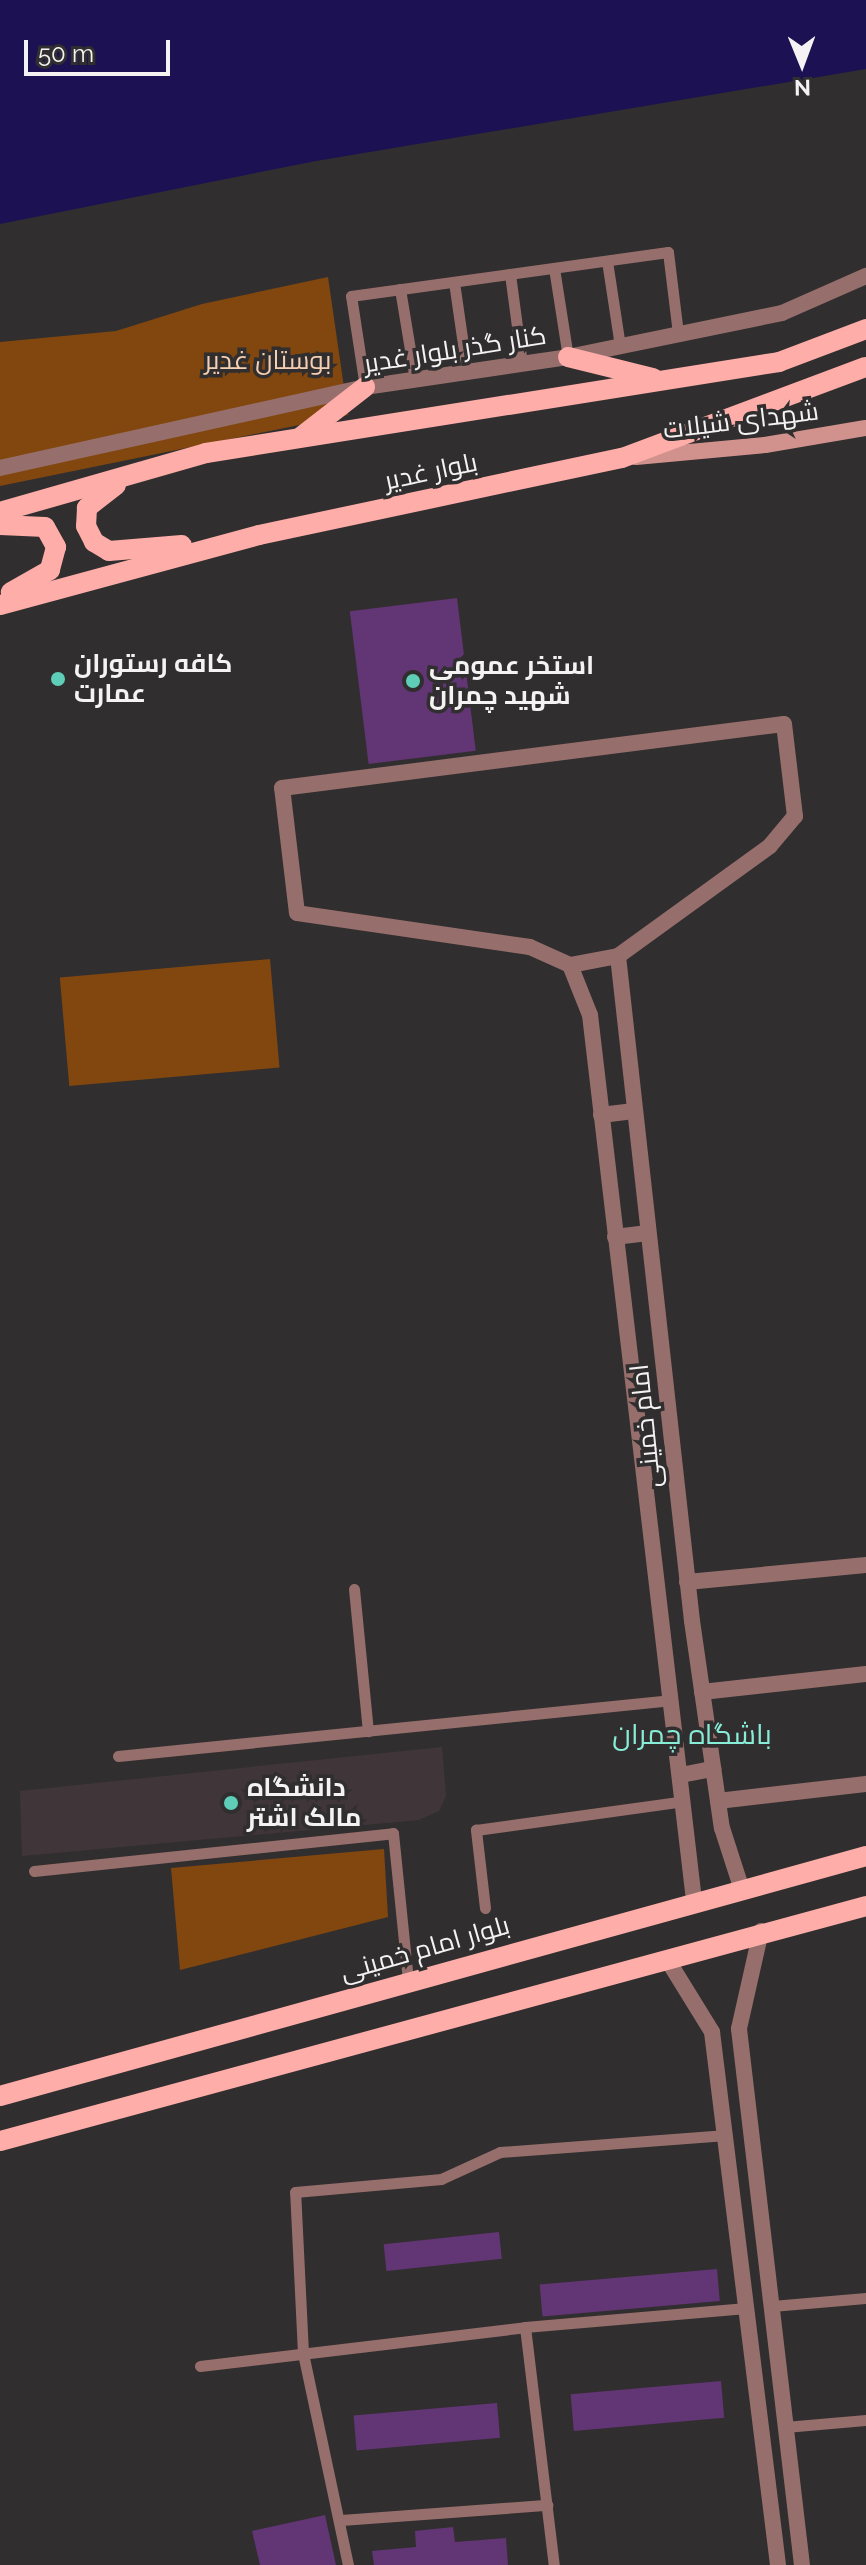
<!DOCTYPE html>
<html>
<head>
<meta charset="utf-8">
<style>
  body { margin:0 }
  #map { position:relative; width:866px; height:2565px; overflow:hidden; background:#312e2f; font-family:Raleway,Cairo,sans-serif }
  div>[style] { position:absolute }
  .built>* { inset:0; background:#40363a }
  .green>* { inset:0; background:#81470f; transform-origin:0 0 }
  .water>* { inset:0; background:#1b1153 }
  .building>* { inset:0; background:#623574; transform-origin:0 0 }
  .service>* { height:11px; margin:-5.5px; padding:0 5.5px; transform-origin:5.5px; border-radius:5.5px; background:#966f6c }
  .minor>* { height:16px; margin:-8px; padding:0 8px; transform-origin:8px; border-radius:8px; background:#966f6c }
  .tertiary>* { height:16px; margin:-8px; padding:0 8px; transform-origin:8px; border-radius:8px; background:#966f6c }
  .secondary>* { height:16px; margin:-8px; padding:0 8px; transform-origin:8px; border-radius:8px; background:#d1928e }
  .primary>* { height:20px; margin:-10px; padding:0 10px; transform-origin:10px; border-radius:10px; background:#feada8 }
  .dots>* { width:22px; height:22px; translate:-50% -50%; box-sizing:border-box; border:4px solid #312e2f; border-radius:50% }
  span { translate:-50% -50%; white-space:nowrap; text-align:center; line-height:1.15; -webkit-text-stroke:7px #312e2f; paint-order:stroke }
  .street-label { font-size:26px; color:#f4f2f3 }
  .park-label { font-size:26px; color:#f5cfb3 }
  .poi-label { font-size:26px; color:#f4f2f3; font-weight:700 }
  .left { translate:0 -50%; text-align:left }
  .neighbourhood-label { font-size:28px; color:#88edd7 }
  .north { position:absolute; left:762px; top:24px; width:80px; height:80px; -webkit-text-stroke:6px #312e2f; paint-order:stroke; rotate:179deg; font-size:22px; font-weight:700; line-height:32px; text-align:center; color:#f4f2f3 }
  .north::after { content:''; display:block; margin:auto; width:28px; height:36px; background:#f4f2f3; clip-path:polygon(50% 0,100% 100%,50% 72%,0 100%) }
  .scale { position:absolute; left:24px; top:40px; width:146px; height:36px; box-sizing:border-box; border:4px solid #f4f2f3; border-top:0; padding-left:10px; font-size:24px; line-height:28px; white-space:nowrap; color:#f4f2f3; -webkit-text-stroke:6px #312e2f; paint-order:stroke }
</style>
</head>
<body>
<div id="map">
  <div class="built">
    <i style="clip-path:polygon(442px 1747px,446px 1796px,439px 1811px,419px 1820px,22px 1856px,20px 1791px)"></i>
  </div>
  <div class="green">
    <i style="clip-path:polygon(328px 277px,348px 415px,0 486px,0 342px,116px 331px,202px 304px)"></i>
    <i style="left:270px;top:959px;width:109px;height:211px;rotate:85deg"></i>
    <i style="clip-path:polygon(384px 1849px,388px 1917px,180px 1970px,171px 1868px)"></i>
  </div>
  <div class="water">
    <i style="clip-path:polygon(0 0,866px 0,866px 69px,316px 161px,0 224px)"></i>
  </div>
  <div class="building">
    <i style="left:457px;top:598px;width:154px;height:108px;rotate:83deg"></i>
    <i style="left:499px;top:2232px;width:27px;height:116px;rotate:84deg"></i>
    <i style="left:717px;top:2269px;width:32px;height:178px;rotate:85deg"></i>
    <i style="left:721px;top:2381px;width:37px;height:151px;rotate:85deg"></i>
    <i style="left:497px;top:2403px;width:35px;height:144px;rotate:85deg"></i>
    <i style="clip-path:polygon(325px 2515px,336px 2565px,260px 2565px,252px 2531px)"></i>
    <i style="clip-path:polygon(453px 2527px,455px 2542px,506px 2538px,508px 2565px,374px 2565px,372px 2551px,416px 2547px,415px 2531px)"></i>
  </div>
  <div class="service">
    <i style="left:607px;top:261px;width:86px;rotate:81.3deg"></i>
    <i style="left:554px;top:268px;width:90px;rotate:81.1deg"></i>
    <i style="left:510px;top:274px;width:91px;rotate:82.4deg"></i>
    <i style="left:454px;top:282px;width:91px;rotate:81.8deg"></i>
    <i style="left:400px;top:289px;width:92px;rotate:80.6deg"></i>
    <i style="left:365px;top:387px;width:92px;rotate:-98.7deg"></i>
    <i style="left:351px;top:296px;width:320px;rotate:-7.9deg"></i>
    <i style="left:668px;top:252px;width:82px;rotate:83deg"></i>
    <i style="left:354px;top:1589px;width:143px;rotate:84.4deg"></i>
    <i style="left:118px;top:1756px;width:557px;rotate:-5.77deg"></i>
    <i style="left:34px;top:1871px;width:361px;rotate:-6deg"></i>
    <i style="left:393px;top:1833px;width:148px;rotate:84.2deg"></i>
    <i style="left:485px;top:1908px;width:79px;rotate:-96.6deg"></i>
    <i style="left:476px;top:1830px;width:210px;rotate:-7.9deg"></i>
    <i style="left:772px;top:2306px;width:94px;rotate:-4.9deg"></i>
    <i style="left:525px;top:2327px;width:240px;rotate:83.1deg"></i>
    <i style="left:200px;top:2366px;width:327px;rotate:-6.8deg"></i>
    <i style="left:525px;top:2327px;width:222px;rotate:-4.9deg"></i>
    <i style="left:785px;top:2427px;width:81px;rotate:-4.9deg"></i>
    <i style="left:341px;top:2520px;width:207px;rotate:-4.2deg"></i>
    <i style="left:348px;top:2565px;width:217px;rotate:-102deg"></i>
    <i style="left:303px;top:2353px;width:161px;rotate:-92.8deg"></i>
    <i style="left:295px;top:2192px;width:147px;rotate:-5.1deg"></i>
    <i style="left:441px;top:2179px;width:65px;rotate:-24.6deg"></i>
    <i style="left:500px;top:2152px;width:227px;rotate:-4.3deg"></i>
  </div>
  <div class="minor">
    <i style="left:784px;top:724px;width:93px;rotate:83.2deg"></i>
    <i style="left:795px;top:816px;width:39px;rotate:130deg"></i>
    <i style="left:770px;top:846px;width:188px;rotate:144.1deg"></i>
    <i style="left:618px;top:956px;width:49px;rotate:169.4deg"></i>
    <i style="left:570px;top:965px;width:44px;rotate:-155.8deg"></i>
    <i style="left:530px;top:947px;width:235px;rotate:-171.7deg"></i>
    <i style="left:297px;top:913px;width:126px;rotate:-96.8deg"></i>
    <i style="left:282px;top:788px;width:506px;rotate:-7.27deg"></i>
    <i style="left:618px;top:956px;width:669px;rotate:83.65deg"></i>
    <i style="left:692px;top:1621px;width:209px;rotate:81.8deg"></i>
    <i style="left:722px;top:1828px;width:62px;rotate:72.1deg"></i>
    <i style="left:570px;top:965px;width:54px;rotate:68.2deg"></i>
    <i style="left:590px;top:1015px;width:891px;rotate:83.3deg"></i>
    <i style="left:601px;top:1115px;width:33px;rotate:-7deg"></i>
    <i style="left:615px;top:1237px;width:33px;rotate:-7deg"></i>
    <i style="left:687px;top:1582px;width:180px;rotate:-5.4deg"></i>
    <i style="left:702px;top:1692px;width:165px;rotate:-6.3deg"></i>
    <i style="left:681px;top:1775px;width:33px;rotate:-11deg"></i>
    <i style="left:718px;top:1801px;width:149px;rotate:-6.6deg"></i>
  </div>
  <div class="tertiary">
    <i style="left:0;top:468px;width:374px;rotate:-12.5deg"></i>
    <i style="left:365px;top:387px;width:205px;rotate:-8.4deg"></i>
    <i style="left:568px;top:357px;width:218px;rotate:-11.6deg"></i>
    <i style="left:782px;top:313px;width:92px;rotate:-23.8deg"></i>
    <i style="left:761px;top:1931px;width:100px;rotate:102.7deg"></i>
    <i style="left:739px;top:2029px;width:540px;rotate:83.3deg"></i>
    <i style="left:667px;top:1959px;width:86px;rotate:58.3deg"></i>
    <i style="left:712px;top:2032px;width:537px;rotate:82.94deg"></i>
  </div>
  <div class="secondary">
    <i style="left:636px;top:457px;width:130px;rotate:-5.3deg"></i>
    <i style="left:765px;top:445px;width:102px;rotate:-9.6deg"></i>
  </div>
  <div class="primary">
    <i style="left:568px;top:357px;width:88px;rotate:13.9deg"></i>
    <i style="left:302px;top:436px;width:80px;rotate:-37.9deg"></i>
    <i style="left:116px;top:485px;width:37px;rotate:142deg"></i>
    <i style="left:87px;top:508px;width:18px;rotate:93deg"></i>
    <i style="left:86px;top:526px;width:18px;rotate:63deg"></i>
    <i style="left:94px;top:542px;width:17px;rotate:31deg"></i>
    <i style="left:109px;top:551px;width:73px;rotate:-4.7deg"></i>
    <i style="left:0;top:512px;width:214px;rotate:-16deg"></i>
    <i style="left:206px;top:453px;width:580px;rotate:-9.02deg"></i>
    <i style="left:779px;top:362px;width:93px;rotate:-20.8deg"></i>
    <i style="left:0;top:525px;width:45px;rotate:2.5deg"></i>
    <i style="left:45px;top:527px;width:23px;rotate:61deg"></i>
    <i style="left:56px;top:547px;width:24px;rotate:105deg"></i>
    <i style="left:50px;top:570px;width:45px;rotate:150.6deg"></i>
    <i style="left:0;top:605px;width:268px;rotate:-15.1deg"></i>
    <i style="left:259px;top:535px;width:371px;rotate:-12deg"></i>
    <i style="left:622px;top:458px;width:260px;rotate:-20.5deg"></i>
    <i style="left:0;top:2096px;width:899px;rotate:-15.49deg"></i>
    <i style="left:0;top:2141px;width:897px;rotate:-15.18deg"></i>
  </div>
  <div class="dots">
    <i style="left:58px;top:679px;background:#5eceb8"></i>
    <i style="left:413px;top:681px;background:#5eceb8"></i>
    <i style="left:231px;top:1803px;background:#5eceb8"></i>
  </div>
  <div class="street-label">
    <span style="left:455px;top:350px;rotate:-9deg">کنار گذر بلوار غدیر</span>
    <span style="left:741px;top:421px;rotate:-7deg">شهدای شیلات</span>
    <span style="left:431px;top:472px;rotate:-12deg">بلوار غدیر</span>
    <span style="left:646px;top:1426px;rotate:-96deg">امام خمینی</span>
    <span style="left:425px;top:1949px;rotate:-16deg">بلوار امام خمینی</span>
  </div>
  <div class="park-label">
    <span style="left:268px;top:361px">بوستان غدیر</span>
  </div>
  <div class="poi-label">
    <span class="left" style="left:74px;top:679px">کافه رستوران<br>عمارت</span>
    <span class="left" style="left:429px;top:681px">استخر عمومی<br>شهید چمران</span>
    <span class="left" style="left:247px;top:1803px">دانشگاه<br>مالک اشتر</span>
  </div>
  <div class="neighbourhood-label">
    <span style="left:692px;top:1735px">باشگاه چمران</span>
  </div>
  <div class="north">N</div>
  <div class="scale">50 m</div>
</div>
</body>
</html>
